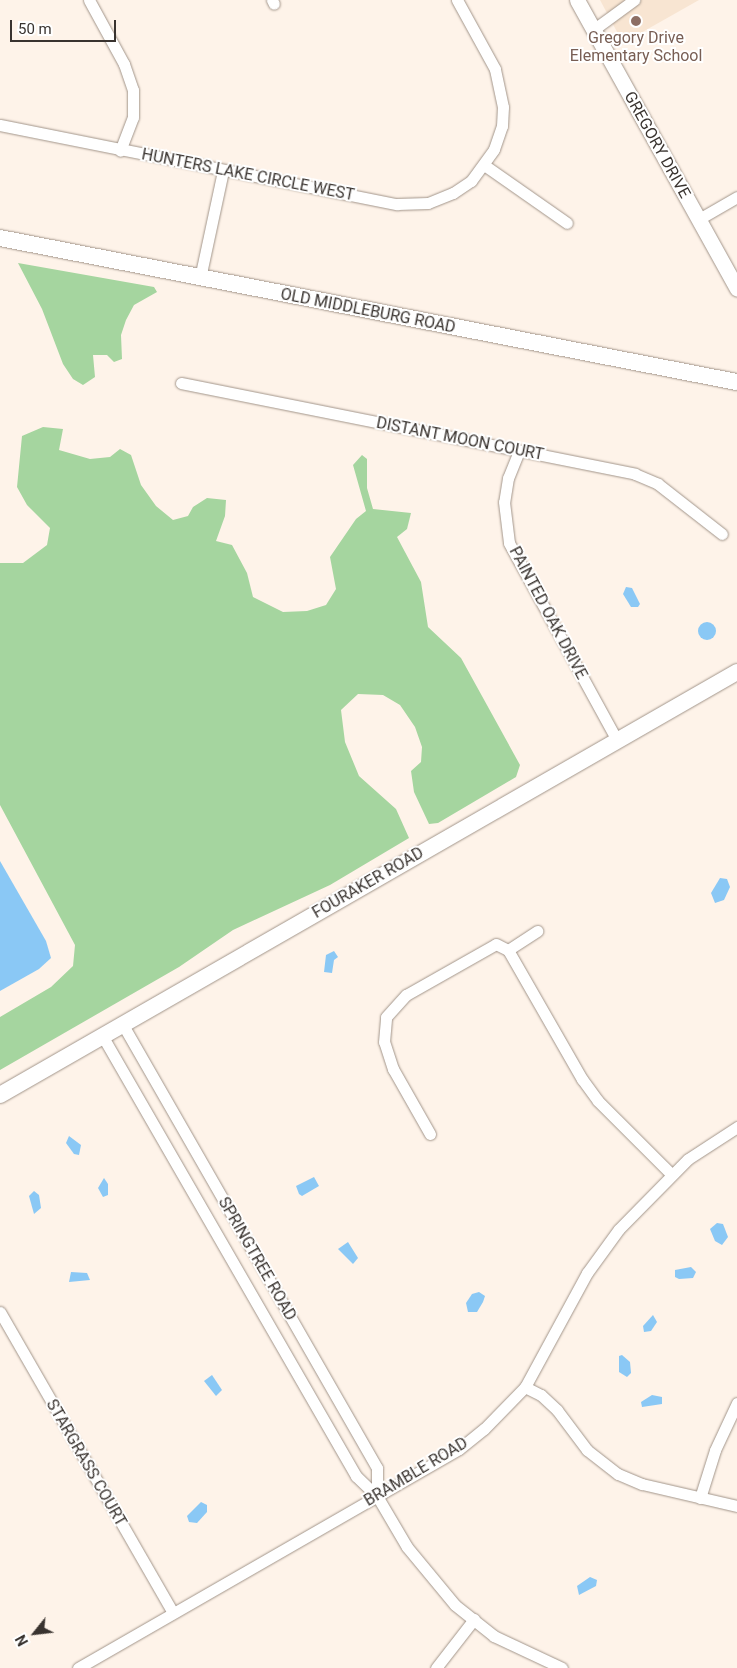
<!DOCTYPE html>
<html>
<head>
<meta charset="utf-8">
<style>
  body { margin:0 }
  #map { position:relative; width:737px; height:1668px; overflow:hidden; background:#fef3e9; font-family:Roboto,sans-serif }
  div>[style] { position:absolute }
  .built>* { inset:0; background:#f8e5d2 }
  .forest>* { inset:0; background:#a5d59f }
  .water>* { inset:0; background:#8ac8f5 }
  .round { border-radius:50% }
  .roads { filter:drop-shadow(0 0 1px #a2958a) drop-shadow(0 0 1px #a2958a) }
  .minor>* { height:11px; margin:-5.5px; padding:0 5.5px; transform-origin:5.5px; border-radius:5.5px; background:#fff }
  .tertiary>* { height:15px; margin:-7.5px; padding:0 7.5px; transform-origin:7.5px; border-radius:7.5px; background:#fff }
  .secondary>* { height:16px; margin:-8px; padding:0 8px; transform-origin:8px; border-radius:8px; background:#fff }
  .dots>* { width:14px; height:14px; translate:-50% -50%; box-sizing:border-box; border:2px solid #fff; border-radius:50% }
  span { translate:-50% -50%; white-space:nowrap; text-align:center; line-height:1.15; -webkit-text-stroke:4px #fff; paint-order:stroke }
  .education-label { font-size:16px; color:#785e54 }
  .street-label { font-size:16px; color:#39332f }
  .north { position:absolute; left:10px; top:1608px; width:50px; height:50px; -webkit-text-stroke:4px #fff; paint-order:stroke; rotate:241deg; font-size:14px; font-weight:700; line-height:20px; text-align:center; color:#39332f }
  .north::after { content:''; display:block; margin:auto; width:18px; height:22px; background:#39332f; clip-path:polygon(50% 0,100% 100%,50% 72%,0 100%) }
  .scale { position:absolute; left:10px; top:20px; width:106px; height:22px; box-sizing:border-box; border:2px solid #39332f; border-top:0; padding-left:6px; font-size:15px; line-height:18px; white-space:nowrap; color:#39332f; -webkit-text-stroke:4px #fff; paint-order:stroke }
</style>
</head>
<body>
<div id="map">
  <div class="built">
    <i style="clip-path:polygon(600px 0,699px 0,623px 43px)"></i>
  </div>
  <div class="forest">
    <i style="clip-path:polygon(18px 263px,154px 287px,157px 292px,134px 305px,126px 320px,121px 335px,122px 359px,114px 362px,107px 355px,93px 355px,95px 377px,83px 385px,73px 379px,63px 364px,42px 309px)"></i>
    <i style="clip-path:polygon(43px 427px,63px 429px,59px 450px,90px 459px,110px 457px,120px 449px,131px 455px,141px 485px,156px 506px,173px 520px,188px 516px,193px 507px,207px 498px,226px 500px,225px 516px,216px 541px,232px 545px,247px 573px,253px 597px,283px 612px,307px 611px,326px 605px,336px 589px,330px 557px,356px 519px,366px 511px,353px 465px,362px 455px,367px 459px,367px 488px,373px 509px,411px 513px,407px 529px,397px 537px,421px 582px,428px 627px,461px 658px,520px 765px,516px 777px,438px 823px,429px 824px,414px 792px,411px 771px,421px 762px,422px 747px,415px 727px,400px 705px,383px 695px,358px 694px,341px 710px,345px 742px,359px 776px,396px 809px,409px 838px,330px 885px,233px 930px,179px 967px,0 1070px,0 1017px,51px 987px,73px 966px,75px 945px,0 805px,0 563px,23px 563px,47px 545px,50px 528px,27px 505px,17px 487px,22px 436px)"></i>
  </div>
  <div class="water">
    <i style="clip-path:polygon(626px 587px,632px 588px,640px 604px,638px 607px,631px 607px,623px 594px)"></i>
    <i class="round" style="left:698px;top:622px;width:18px;height:18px"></i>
    <i style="clip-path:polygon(0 861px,46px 941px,51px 958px,39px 969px,0 991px)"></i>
    <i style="clip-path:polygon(720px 878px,727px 879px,730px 887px,724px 900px,715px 903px,711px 893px)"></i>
    <i style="clip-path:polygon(334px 951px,338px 957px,334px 960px,332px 973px,324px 972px,326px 955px)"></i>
    <i style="clip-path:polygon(69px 1136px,81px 1145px,79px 1155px,74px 1154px,66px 1143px)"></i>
    <i style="clip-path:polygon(314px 1177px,319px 1186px,302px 1196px,299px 1194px,296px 1186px)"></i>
    <i style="clip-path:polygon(104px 1178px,108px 1184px,108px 1195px,103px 1197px,98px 1188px)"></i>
    <i style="clip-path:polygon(34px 1191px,39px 1195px,41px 1208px,34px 1214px,29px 1196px)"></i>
    <i style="clip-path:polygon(717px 1223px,723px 1224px,728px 1237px,722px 1245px,715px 1241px,710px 1229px)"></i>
    <i style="clip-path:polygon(348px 1242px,358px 1258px,353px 1264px,338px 1249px)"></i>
    <i style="clip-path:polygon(691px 1267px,696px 1272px,693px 1278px,679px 1279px,675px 1277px,675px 1270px)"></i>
    <i style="clip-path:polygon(71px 1272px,87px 1273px,90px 1280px,69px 1282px)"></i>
    <i style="clip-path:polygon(479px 1292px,485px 1296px,483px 1302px,477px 1312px,468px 1312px,466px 1303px,472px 1294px)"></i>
    <i style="clip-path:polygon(653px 1315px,657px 1322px,651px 1331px,644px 1332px,643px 1326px)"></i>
    <i style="clip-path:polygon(622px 1355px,630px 1362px,631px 1373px,627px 1377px,619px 1372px,619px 1356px)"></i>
    <i style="clip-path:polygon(212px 1375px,222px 1390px,216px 1396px,204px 1381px)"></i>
    <i style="clip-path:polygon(652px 1395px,662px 1397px,662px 1404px,642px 1407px,641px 1402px)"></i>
    <i style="clip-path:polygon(201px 1502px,207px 1505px,207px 1512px,197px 1523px,189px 1522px,187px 1516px)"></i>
    <i style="clip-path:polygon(590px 1577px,597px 1580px,596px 1586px,579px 1595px,577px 1586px)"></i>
  </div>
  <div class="roads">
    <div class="minor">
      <i style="left:89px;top:0;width:73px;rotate:61.3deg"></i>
      <i style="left:124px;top:64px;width:28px;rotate:71deg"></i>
      <i style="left:133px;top:90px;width:27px;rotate:90deg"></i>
      <i style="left:133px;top:117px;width:36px;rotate:111deg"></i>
      <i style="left:272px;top:0;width:4px;rotate:63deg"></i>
      <i style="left:593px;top:30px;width:51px;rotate:-36.2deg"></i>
      <i style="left:0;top:125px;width:405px;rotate:11.3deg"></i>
      <i style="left:397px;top:204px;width:31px;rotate:-2deg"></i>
      <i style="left:428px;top:203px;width:27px;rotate:-22deg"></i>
      <i style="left:453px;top:193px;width:22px;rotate:-34deg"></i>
      <i style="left:471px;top:181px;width:39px;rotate:-54deg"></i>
      <i style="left:494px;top:149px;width:24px;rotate:-71deg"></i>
      <i style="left:502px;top:126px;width:19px;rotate:-87deg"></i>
      <i style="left:503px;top:107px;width:39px;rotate:-102deg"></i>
      <i style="left:495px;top:69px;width:79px;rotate:-118.8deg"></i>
      <i style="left:484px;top:165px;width:101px;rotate:34.9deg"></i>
      <i style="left:699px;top:219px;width:44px;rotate:-30.1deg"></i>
      <i style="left:200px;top:278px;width:109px;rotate:-77.9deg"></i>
      <i style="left:181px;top:383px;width:463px;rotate:11.3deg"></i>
      <i style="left:635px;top:474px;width:25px;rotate:23deg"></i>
      <i style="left:658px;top:484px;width:81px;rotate:38deg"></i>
      <i style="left:519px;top:451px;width:29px;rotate:112deg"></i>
      <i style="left:508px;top:478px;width:24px;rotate:99deg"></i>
      <i style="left:504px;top:502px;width:41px;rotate:83deg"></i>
      <i style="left:509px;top:543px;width:225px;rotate:61.3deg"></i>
      <i style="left:508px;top:950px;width:149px;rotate:60.2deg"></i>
      <i style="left:582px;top:1079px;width:27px;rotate:54deg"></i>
      <i style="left:598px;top:1101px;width:103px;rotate:45deg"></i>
      <i style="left:508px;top:950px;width:35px;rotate:-33deg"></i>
      <i style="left:123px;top:1025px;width:511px;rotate:60.17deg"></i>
      <i style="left:377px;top:1468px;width:28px;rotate:90deg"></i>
      <i style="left:103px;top:1037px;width:507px;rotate:60.04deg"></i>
      <i style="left:356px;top:1476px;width:29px;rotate:44deg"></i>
      <i style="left:377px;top:1496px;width:59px;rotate:59.5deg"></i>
      <i style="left:407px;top:1547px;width:75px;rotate:50.4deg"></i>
      <i style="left:455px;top:1605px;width:50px;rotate:38.5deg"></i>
      <i style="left:494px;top:1636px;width:75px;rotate:25.2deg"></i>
      <i style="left:430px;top:1134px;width:75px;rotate:-119.6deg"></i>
      <i style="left:393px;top:1069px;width:28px;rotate:-108deg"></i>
      <i style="left:384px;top:1042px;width:25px;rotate:-85deg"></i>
      <i style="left:386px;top:1017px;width:30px;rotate:-48deg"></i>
      <i style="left:406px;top:995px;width:103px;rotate:-29.5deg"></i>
      <i style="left:496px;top:944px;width:13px;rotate:27deg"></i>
      <i style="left:0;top:1312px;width:347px;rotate:60.1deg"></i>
      <i style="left:525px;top:1387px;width:18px;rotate:27deg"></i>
      <i style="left:541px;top:1395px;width:22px;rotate:43deg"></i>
      <i style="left:557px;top:1410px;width:50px;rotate:53.1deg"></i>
      <i style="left:587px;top:1450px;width:39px;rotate:38deg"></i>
      <i style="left:618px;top:1474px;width:26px;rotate:23deg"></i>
      <i style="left:642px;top:1484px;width:98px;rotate:13deg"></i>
      <i style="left:700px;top:1498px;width:50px;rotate:-72.6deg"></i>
      <i style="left:715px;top:1450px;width:52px;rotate:-64.9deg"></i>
      <i style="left:78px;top:1668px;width:439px;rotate:-29.9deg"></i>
      <i style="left:459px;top:1449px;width:32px;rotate:-39deg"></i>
      <i style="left:484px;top:1429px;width:59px;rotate:-45.7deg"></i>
      <i style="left:525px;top:1387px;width:130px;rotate:-61.5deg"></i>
      <i style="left:587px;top:1273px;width:54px;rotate:-54deg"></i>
      <i style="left:619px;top:1229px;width:98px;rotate:-45.4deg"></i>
      <i style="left:688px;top:1159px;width:59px;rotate:-33.1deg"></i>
      <i style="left:436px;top:1668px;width:62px;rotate:-52.2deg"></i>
    </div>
    <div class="tertiary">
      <i style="left:577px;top:0;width:330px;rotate:61deg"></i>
    </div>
    <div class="secondary">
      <i style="left:0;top:238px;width:751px;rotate:11.06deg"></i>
      <i style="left:0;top:1095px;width:850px;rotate:-29.85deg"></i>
    </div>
  </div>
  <div class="dots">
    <i style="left:636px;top:21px;background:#8d6e63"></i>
  </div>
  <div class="education-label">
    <span style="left:636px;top:47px">Gregory Drive<br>Elementary School</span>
  </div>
  <div class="street-label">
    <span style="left:657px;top:145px;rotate:61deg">GREGORY DRIVE</span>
    <span style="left:248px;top:175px;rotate:11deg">HUNTERS LAKE CIRCLE WEST</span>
    <span style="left:368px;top:311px;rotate:11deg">OLD MIDDLEBURG ROAD</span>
    <span style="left:460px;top:439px;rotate:11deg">DISTANT MOON COURT</span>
    <span style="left:548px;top:613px;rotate:62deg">PAINTED OAK DRIVE</span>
    <span style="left:368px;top:883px;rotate:-30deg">FOURAKER ROAD</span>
    <span style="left:257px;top:1259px;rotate:60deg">SPRINGTREE ROAD</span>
    <span style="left:86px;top:1463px;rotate:60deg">STARGRASS COURT</span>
    <span style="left:416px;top:1472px;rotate:-31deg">BRAMBLE ROAD</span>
  </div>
  <div class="north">N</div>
  <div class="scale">50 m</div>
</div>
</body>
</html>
